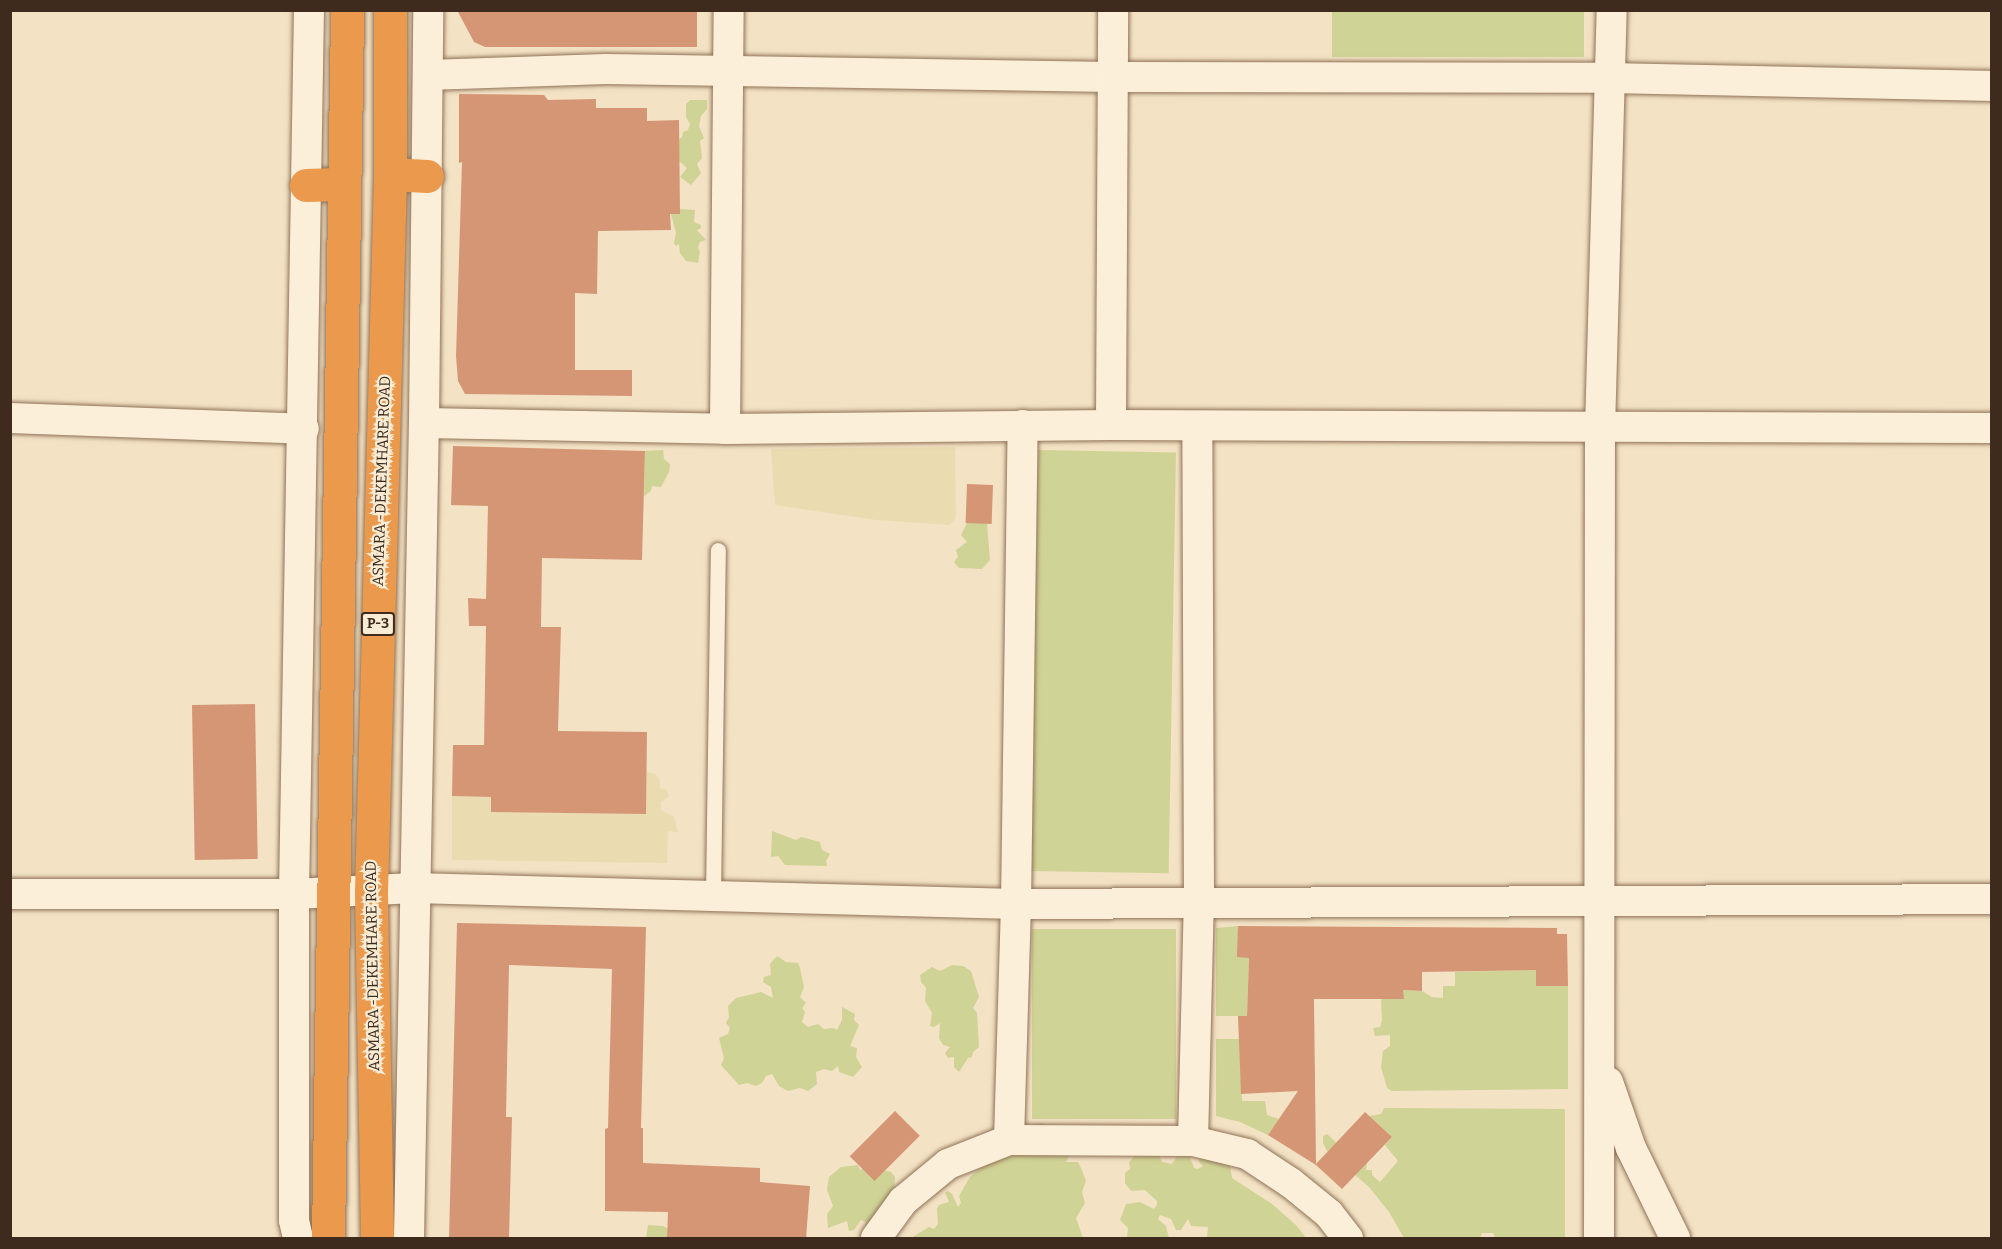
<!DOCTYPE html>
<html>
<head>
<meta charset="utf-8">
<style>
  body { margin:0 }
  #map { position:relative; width:2002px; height:1249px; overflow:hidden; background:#f3e2c4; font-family:Bitter,serif }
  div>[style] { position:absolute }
  .farmland>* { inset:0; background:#eadcb0 }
  .green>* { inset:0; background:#d0d396; transform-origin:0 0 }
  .building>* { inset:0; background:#d59676; transform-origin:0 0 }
  .roads { filter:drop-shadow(0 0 2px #907258) drop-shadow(0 0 2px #907258) }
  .lane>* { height:15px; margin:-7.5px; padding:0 7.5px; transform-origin:7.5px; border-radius:7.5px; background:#fcefd9 }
  .street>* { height:30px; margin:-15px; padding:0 15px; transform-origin:15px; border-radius:15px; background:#fcefd9 }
  .highway>* { height:33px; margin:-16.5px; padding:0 16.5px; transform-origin:16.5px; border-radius:16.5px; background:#eb994c }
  span { translate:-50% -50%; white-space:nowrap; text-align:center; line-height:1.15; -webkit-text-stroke:4.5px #f9ecd5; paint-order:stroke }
  .shield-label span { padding:2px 4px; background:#f9ecd5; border:2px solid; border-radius:4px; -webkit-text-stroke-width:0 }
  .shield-label { font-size:14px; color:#3f2b1d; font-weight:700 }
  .street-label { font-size:15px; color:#3f2b1d }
  .frame { position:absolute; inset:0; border:12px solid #3f2b1d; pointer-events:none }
</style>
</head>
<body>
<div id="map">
  <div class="farmland">
    <i style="clip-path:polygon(955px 447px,956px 518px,949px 525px,876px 520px,775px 505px,771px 449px)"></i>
    <i style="clip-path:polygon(647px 772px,655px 774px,660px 780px,660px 788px,667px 790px,669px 796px,661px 802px,661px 810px,674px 817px,678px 832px,668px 831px,667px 863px,452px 860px,452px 796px,491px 797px,491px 812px,645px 814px)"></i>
  </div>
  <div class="green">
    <i style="left:1332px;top:11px;width:252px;height:46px"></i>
    <i style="clip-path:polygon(690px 100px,707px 100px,707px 109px,701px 116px,699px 126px,704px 138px,700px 141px,702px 158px,697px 164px,701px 173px,691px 185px,680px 177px,687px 168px,679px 161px,678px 140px,682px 137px,683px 132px,688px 130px,690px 124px,686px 117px,686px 104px)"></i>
    <i style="clip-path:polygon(680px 209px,695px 210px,694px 222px,701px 225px,701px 228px,697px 230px,706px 240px,700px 242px,698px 247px,700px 252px,698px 263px,686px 261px,680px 253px,679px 244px,676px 246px,674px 243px,676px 233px,671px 214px)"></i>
    <i style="clip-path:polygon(663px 450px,664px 459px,670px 464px,669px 472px,661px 487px,652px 486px,651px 491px,644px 496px,645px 451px)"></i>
    <i style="left:1038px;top:450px;width:138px;height:421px;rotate:1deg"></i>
    <i style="clip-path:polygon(967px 523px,987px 523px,990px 560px,982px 569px,959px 568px,954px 562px,958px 557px,956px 550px,967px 542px,961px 535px)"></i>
    <i style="clip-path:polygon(772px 831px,796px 840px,801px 837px,820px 842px,822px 850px,830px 854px,826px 861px,827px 866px,785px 865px,778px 856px,771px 857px)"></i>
    <i style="clip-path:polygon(1238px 926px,1249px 958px,1247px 1016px,1216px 1016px,1216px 928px)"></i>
    <i style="left:1032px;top:929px;width:144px;height:190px"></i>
    <i style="clip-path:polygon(777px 956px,786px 962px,798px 963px,800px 968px,804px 987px,800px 997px,806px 1003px,802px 1008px,805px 1012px,802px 1022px,808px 1027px,818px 1024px,824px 1029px,833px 1028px,837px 1030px,842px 1020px,842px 1007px,855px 1014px,854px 1020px,859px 1025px,850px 1046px,857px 1048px,856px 1057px,862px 1067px,853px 1077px,839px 1072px,838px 1066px,832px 1071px,824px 1069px,816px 1072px,817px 1084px,808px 1091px,800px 1088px,788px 1091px,779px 1086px,772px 1074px,766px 1076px,762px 1083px,756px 1086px,747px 1083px,739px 1085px,721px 1065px,724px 1058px,719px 1038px,728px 1034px,730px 1028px,726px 1023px,729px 1017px,728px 1006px,736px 998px,761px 992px,773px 998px,771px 987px,763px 982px,764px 977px,771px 975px,770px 964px)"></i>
    <i style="clip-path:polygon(952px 965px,963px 966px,971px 971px,979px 997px,973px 1008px,977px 1013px,979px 1047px,973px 1052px,972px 1057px,968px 1058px,959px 1072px,954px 1067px,954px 1057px,948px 1058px,945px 1053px,950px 1047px,943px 1045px,939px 1038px,940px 1023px,934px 1027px,930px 1026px,932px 1013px,925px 1001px,926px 988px,921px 982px,920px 975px,932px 967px,940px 971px)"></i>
    <i style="clip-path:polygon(1536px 970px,1536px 986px,1568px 986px,1568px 1089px,1392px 1091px,1387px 1088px,1381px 1067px,1383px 1051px,1390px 1046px,1390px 1035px,1375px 1036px,1373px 1028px,1380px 1027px,1382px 1020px,1381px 999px,1403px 999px,1403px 990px,1422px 991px,1432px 997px,1443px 998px,1443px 986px,1455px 986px,1455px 972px)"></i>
    <i style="clip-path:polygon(1216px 1039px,1239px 1039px,1242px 1101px,1265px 1101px,1267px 1115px,1279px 1119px,1268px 1135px,1240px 1122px,1216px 1116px)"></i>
    <i style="clip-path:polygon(1384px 1108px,1565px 1109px,1565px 1238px,1495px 1238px,1493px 1233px,1482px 1233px,1480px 1238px,1404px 1238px,1389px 1212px,1369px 1187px,1327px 1151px,1323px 1143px,1323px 1136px,1327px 1134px,1339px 1145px,1345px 1140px,1367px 1163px,1366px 1170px,1372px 1170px,1372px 1175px,1380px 1182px,1398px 1161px,1385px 1145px,1392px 1137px,1369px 1116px,1381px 1114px)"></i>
    <i style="clip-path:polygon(1042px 1123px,1064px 1135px,1069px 1156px,1066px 1162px,1078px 1162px,1082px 1170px,1086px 1181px,1082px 1192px,1085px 1203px,1076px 1218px,1083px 1238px,911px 1238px,929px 1227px,934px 1229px,938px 1224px,937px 1209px,939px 1205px,949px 1202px,945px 1192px,948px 1191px,952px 1194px,958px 1207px,961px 1203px,959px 1196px,970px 1177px,1031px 1125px)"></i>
    <i style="clip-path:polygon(1138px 1153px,1159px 1155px,1162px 1162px,1172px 1164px,1177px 1156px,1183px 1154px,1190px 1157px,1194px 1168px,1198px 1169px,1203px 1166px,1199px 1162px,1200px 1157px,1214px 1162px,1222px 1160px,1230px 1165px,1232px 1178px,1272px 1204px,1296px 1225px,1306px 1238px,1207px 1238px,1208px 1227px,1191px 1226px,1188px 1219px,1181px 1230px,1176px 1230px,1171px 1219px,1160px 1215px,1158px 1219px,1166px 1226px,1169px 1238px,1127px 1238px,1128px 1228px,1120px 1220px,1126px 1204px,1140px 1202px,1154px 1209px,1157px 1205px,1157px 1201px,1145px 1190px,1131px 1191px,1125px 1183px,1125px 1173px,1130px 1169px,1129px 1162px)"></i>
    <i style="clip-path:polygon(858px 1165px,860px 1170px,868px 1166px,891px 1172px,895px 1177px,894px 1188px,864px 1230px,866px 1222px,861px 1220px,854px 1230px,849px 1231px,847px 1221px,828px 1228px,827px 1214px,833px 1206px,827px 1190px,829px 1177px,841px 1167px)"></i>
    <i style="clip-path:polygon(648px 1225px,663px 1226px,684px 1238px,646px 1238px)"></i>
  </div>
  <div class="building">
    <i style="clip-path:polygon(457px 10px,697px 10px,697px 47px,485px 47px,474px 42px)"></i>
    <i style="clip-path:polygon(459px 94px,544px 95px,548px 100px,596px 99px,596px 108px,647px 108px,647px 121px,679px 120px,680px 214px,670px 214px,671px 230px,598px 231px,597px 294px,575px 293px,575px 370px,632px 370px,632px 396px,465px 394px,458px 381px,456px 356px,462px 162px,459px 163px)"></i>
    <i style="clip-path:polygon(453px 446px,645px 451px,642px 560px,542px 558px,541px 627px,561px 627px,558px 731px,647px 732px,646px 814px,491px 812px,491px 797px,452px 796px,453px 745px,484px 745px,486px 626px,469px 626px,468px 598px,486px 599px,488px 506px,451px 505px)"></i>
    <i style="left:967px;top:484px;width:26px;height:39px;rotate:2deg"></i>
    <i style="left:255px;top:704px;width:155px;height:63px;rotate:89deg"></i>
    <i style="clip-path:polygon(457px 923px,646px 927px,641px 1128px,643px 1128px,643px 1163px,760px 1168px,760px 1182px,810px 1186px,806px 1239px,667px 1239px,668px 1212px,605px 1211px,605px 1129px,608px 1128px,612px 969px,509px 965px,506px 1117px,512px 1117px,509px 1239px,449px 1239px)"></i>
    <i style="clip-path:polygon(1238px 926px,1557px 928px,1557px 934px,1567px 934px,1568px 986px,1536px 986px,1536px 970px,1422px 972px,1422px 991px,1403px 990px,1404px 999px,1314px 999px,1316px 1164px,1365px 1112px,1392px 1137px,1342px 1189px,1316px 1165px,1268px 1135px,1298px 1091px,1241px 1094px,1238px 1016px,1247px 1016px,1249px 958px,1237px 957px)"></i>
    <i style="left:895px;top:1111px;width:35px;height:64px;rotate:45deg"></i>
  </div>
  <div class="roads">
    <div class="lane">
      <i style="left:713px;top:896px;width:346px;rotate:-89.2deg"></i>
    </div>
    <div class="street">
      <i style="left:428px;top:75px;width:178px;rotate:-1.9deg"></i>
      <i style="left:606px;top:69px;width:506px;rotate:0.91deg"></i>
      <i style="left:1112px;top:77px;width:499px;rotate:0.1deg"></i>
      <i style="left:1611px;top:78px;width:381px;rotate:1.2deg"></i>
      <i style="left:10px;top:418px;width:294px;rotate:2.1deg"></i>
      <i style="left:424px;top:423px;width:301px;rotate:1.1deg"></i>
      <i style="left:725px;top:429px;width:386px;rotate:-0.6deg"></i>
      <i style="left:1111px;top:425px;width:881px;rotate:0.2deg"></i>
      <i style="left:1111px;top:425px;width:415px;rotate:-89.7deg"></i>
      <i style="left:725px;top:429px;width:419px;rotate:-89.5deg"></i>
      <i style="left:10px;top:894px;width:284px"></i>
      <i style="left:294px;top:894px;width:120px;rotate:-2.9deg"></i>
      <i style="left:414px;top:888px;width:602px;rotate:1.52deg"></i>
      <i style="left:1016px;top:904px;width:976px;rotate:-0.29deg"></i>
      <i style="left:1608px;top:1082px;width:70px;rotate:70.8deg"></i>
      <i style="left:1631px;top:1148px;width:100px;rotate:63.9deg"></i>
      <i style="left:1009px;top:1140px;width:236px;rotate:-88.3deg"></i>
      <i style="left:1016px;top:904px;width:479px;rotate:-89.2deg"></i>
      <i style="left:1193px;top:1141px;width:239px;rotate:-88.6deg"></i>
      <i style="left:1199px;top:902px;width:475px;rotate:-90.2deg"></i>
      <i style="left:298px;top:1238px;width:18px;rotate:-103deg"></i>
      <i style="left:294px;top:1220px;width:326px;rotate:-90deg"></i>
      <i style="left:294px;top:894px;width:884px;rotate:-89.03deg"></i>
      <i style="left:409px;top:1238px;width:815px;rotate:-88.95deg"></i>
      <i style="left:424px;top:423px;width:413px;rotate:-89.4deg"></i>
      <i style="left:876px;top:1238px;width:46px;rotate:-53.9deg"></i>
      <i style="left:903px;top:1201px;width:58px;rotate:-39.4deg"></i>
      <i style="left:948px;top:1164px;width:66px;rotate:-21.5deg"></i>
      <i style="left:1009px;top:1140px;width:184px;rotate:0.3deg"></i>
      <i style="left:1193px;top:1141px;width:56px;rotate:13.5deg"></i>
      <i style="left:1247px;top:1154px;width:53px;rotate:33.4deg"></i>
      <i style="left:1291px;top:1183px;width:49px;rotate:39.2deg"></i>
      <i style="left:1329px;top:1214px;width:31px;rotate:52deg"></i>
      <i style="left:1599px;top:1238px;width:809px;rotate:-89.93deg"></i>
      <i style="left:1600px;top:429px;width:419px;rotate:-88.4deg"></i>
    </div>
    <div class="highway">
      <i style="left:390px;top:174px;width:37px;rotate:3deg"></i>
      <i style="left:306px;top:185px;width:38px;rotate:-2deg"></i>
      <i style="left:328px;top:1238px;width:1228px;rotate:-89.11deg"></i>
      <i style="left:377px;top:1238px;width:346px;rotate:-91deg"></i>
      <i style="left:371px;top:892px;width:718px;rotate:-88.48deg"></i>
      <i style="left:390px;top:174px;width:164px;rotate:-90deg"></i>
    </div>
  </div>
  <div class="shield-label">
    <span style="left:378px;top:624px">P-3</span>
  </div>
  <div class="street-label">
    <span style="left:382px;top:481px;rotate:-88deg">ASMARA -DEKEMHARE ROAD</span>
    <span style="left:373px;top:966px;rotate:-91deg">ASMARA -DEKEMHARE ROAD</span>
  </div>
  <div class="frame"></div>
</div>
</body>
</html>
